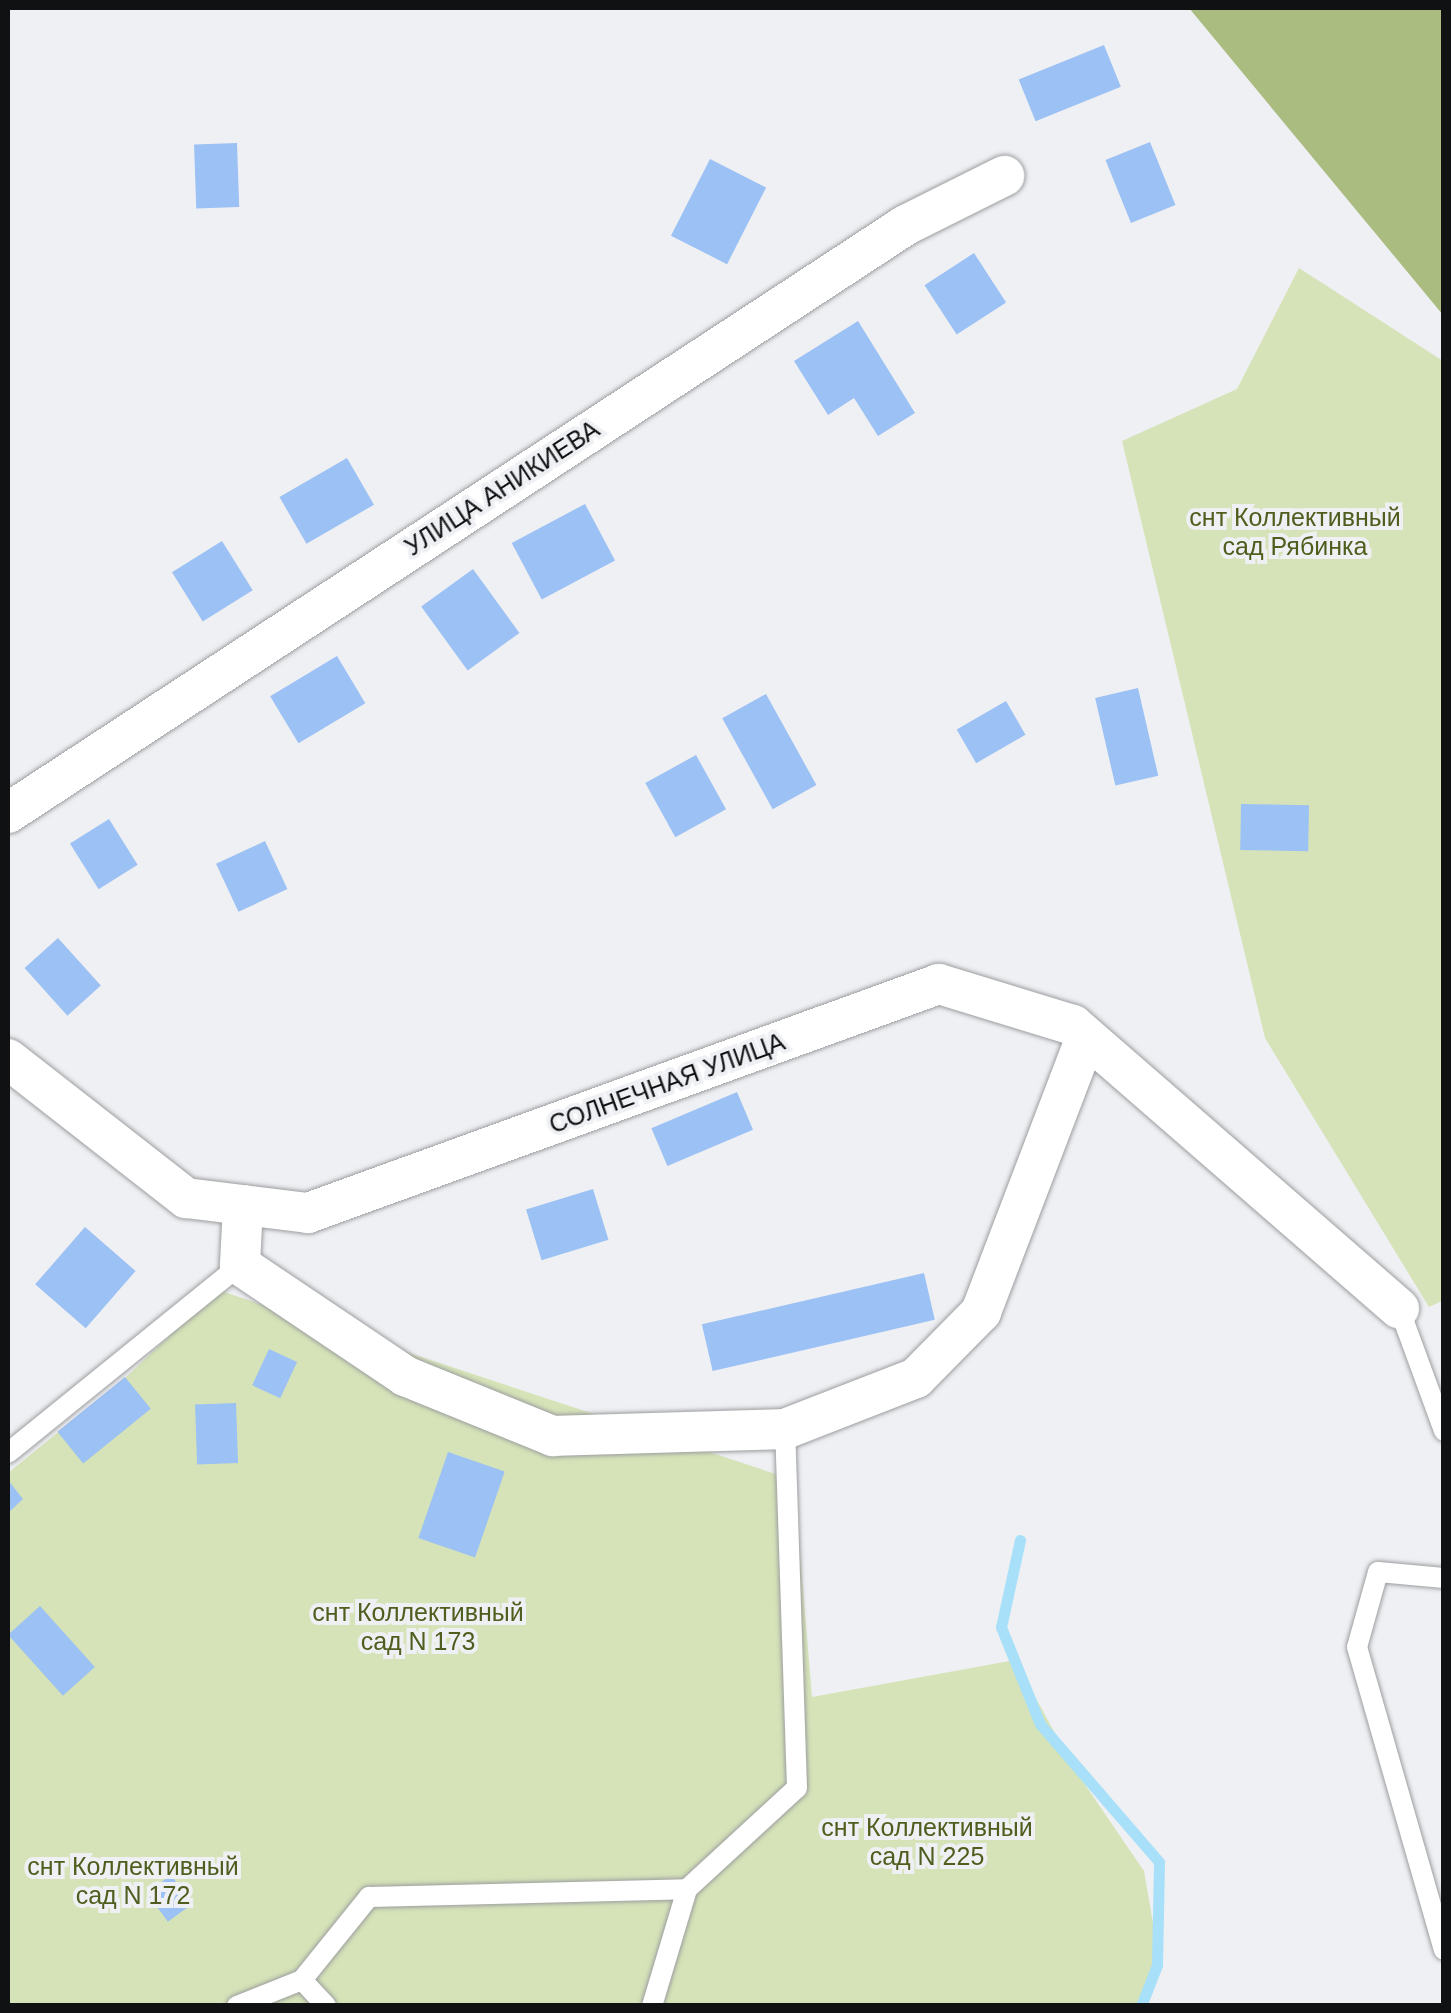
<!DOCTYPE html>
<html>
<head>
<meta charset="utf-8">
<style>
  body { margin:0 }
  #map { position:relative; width:1451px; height:2013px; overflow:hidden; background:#eff0f3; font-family:Arial,sans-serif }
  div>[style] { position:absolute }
  .green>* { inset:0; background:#d6e3b8 }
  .forest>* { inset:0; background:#abbc80 }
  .stream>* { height:11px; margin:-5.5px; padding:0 5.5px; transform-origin:5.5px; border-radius:5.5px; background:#a7e0f8 }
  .building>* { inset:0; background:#9cc1f4; transform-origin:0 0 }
  .roads { filter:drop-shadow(0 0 2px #9c9ea0) drop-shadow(0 0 2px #9c9ea0) }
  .service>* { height:20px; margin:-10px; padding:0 10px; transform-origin:10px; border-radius:10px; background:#fff }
  .minor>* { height:40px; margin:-20px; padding:0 20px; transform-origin:20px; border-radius:20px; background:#fff }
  span { translate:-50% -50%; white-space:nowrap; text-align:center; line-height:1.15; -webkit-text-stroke:8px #eff0f3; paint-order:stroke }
  .street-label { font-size:25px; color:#101112 }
  .park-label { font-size:25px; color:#4f5e1e }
  .frame { position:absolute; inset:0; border:10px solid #101112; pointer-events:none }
</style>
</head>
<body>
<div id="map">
  <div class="green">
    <i style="clip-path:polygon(1299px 268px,1443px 361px,1444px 1300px,1429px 1307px,1265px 1038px,1122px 441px,1237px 389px)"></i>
    <i style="clip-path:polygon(218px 1290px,794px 1480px,812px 1697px,1015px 1660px,1075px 1770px,1144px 1871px,1158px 1952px,1147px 2005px,8px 2005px,8px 1473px,126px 1377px)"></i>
  </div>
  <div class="forest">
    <i style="clip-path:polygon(1189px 8px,1443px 8px,1443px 315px)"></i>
  </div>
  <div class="stream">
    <i style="left:1020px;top:1540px;width:89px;rotate:102.3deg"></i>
    <i style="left:1001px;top:1627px;width:105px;rotate:68.1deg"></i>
    <i style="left:1040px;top:1724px;width:182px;rotate:49.2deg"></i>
    <i style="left:1159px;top:1862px;width:103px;rotate:91.1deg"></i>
    <i style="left:1157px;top:1965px;width:44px;rotate:111.3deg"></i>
  </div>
  <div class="building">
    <i style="left:1104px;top:45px;width:45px;height:92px;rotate:68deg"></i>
    <i style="left:1150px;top:142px;width:68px;height:48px;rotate:68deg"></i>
    <i style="left:237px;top:143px;width:64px;height:43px;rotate:88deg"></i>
    <i style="left:710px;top:159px;width:63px;height:86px;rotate:27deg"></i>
    <i style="left:974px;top:253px;width:59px;height:59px;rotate:57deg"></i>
    <i style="clip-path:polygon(858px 321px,915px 413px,878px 436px,854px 398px,828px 415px,794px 361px)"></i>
    <i style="left:347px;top:458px;width:54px;height:78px;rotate:60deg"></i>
    <i style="left:585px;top:504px;width:64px;height:83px;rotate:62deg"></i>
    <i style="left:222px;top:541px;width:58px;height:59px;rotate:58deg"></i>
    <i style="left:473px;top:569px;width:79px;height:64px;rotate:54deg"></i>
    <i style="left:337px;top:656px;width:55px;height:78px;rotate:59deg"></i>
    <i style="left:1138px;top:688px;width:90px;height:44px;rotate:77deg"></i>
    <i style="left:766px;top:694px;width:104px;height:50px;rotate:61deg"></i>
    <i style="left:1006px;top:701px;width:39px;height:57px;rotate:60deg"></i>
    <i style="left:696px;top:755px;width:62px;height:58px;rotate:61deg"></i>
    <i style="left:1241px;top:804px;width:68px;height:46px;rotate:1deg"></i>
    <i style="left:109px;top:819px;width:54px;height:46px;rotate:58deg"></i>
    <i style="left:265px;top:841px;width:53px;height:54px;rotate:65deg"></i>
    <i style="left:58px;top:938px;width:64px;height:45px;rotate:48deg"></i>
    <i style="left:737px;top:1092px;width:41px;height:93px;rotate:67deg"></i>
    <i style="left:593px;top:1189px;width:53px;height:70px;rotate:73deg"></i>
    <i style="left:85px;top:1227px;width:67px;height:76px;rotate:41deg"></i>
    <i style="left:924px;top:1273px;width:48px;height:228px;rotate:77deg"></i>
    <i style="left:269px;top:1349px;width:31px;height:40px;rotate:25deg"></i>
    <i style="left:125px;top:1377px;width:41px;height:87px;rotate:51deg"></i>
    <i style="left:236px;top:1403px;width:60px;height:41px;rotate:88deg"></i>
    <i style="left:448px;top:1452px;width:60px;height:91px;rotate:19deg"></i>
    <i style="clip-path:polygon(8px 1480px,23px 1499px,8px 1513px)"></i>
    <i style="left:40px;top:1606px;width:82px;height:43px;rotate:48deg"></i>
    <i style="left:171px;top:1875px;width:36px;height:30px;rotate:54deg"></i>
  </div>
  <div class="roads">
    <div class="service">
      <i style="left:1399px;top:1308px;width:131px;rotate:69.9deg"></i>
      <i style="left:8px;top:1453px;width:299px;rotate:-39deg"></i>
      <i style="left:1444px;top:1578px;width:66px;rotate:-174.8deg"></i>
      <i style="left:1378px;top:1572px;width:78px;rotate:105.6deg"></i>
      <i style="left:1357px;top:1647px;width:315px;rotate:74deg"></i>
      <i style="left:302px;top:1980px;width:107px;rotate:-51.1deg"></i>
      <i style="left:369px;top:1897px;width:318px;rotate:-1.4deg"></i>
      <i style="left:237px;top:2006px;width:70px;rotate:-21.8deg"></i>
      <i style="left:302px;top:1980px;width:35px;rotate:47deg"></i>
      <i style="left:652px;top:2006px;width:122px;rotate:-73.3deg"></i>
      <i style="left:687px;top:1889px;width:149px;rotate:-42.6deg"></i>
      <i style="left:797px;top:1788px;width:359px;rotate:-91.9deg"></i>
    </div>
    <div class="minor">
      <i style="left:8px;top:813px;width:1073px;rotate:-33.22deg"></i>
      <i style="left:906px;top:225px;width:110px;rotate:-26.6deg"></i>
      <i style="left:8px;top:1059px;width:226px;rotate:38deg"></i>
      <i style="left:186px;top:1198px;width:123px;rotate:7deg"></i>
      <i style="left:308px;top:1213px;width:671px;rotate:-19.95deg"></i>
      <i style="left:939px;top:984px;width:140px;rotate:17deg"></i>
      <i style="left:1073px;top:1025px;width:432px;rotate:41deg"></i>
      <i style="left:243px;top:1205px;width:60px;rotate:92.9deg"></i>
      <i style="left:240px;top:1265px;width:199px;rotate:33.9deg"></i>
      <i style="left:405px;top:1376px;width:160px;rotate:22.1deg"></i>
      <i style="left:553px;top:1436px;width:232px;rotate:-1.7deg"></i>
      <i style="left:785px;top:1429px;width:141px;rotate:-21.3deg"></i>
      <i style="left:916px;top:1378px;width:93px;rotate:-45.4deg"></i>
      <i style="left:981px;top:1312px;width:294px;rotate:-69.1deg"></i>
    </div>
  </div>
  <div class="street-label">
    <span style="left:502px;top:488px;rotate:-33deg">УЛИЦА АНИКИЕВА</span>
    <span style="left:667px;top:1083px;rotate:-20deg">СОЛНЕЧНАЯ УЛИЦА</span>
  </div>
  <div class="park-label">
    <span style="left:1295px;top:532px">снт Коллективный<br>сад Рябинка</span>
    <span style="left:418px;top:1627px">снт Коллективный<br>сад N 173</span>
    <span style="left:927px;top:1842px">снт Коллективный<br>сад N 225</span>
    <span style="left:133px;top:1881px">снт Коллективный<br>сад N 172</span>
  </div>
  <div class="frame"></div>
</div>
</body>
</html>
